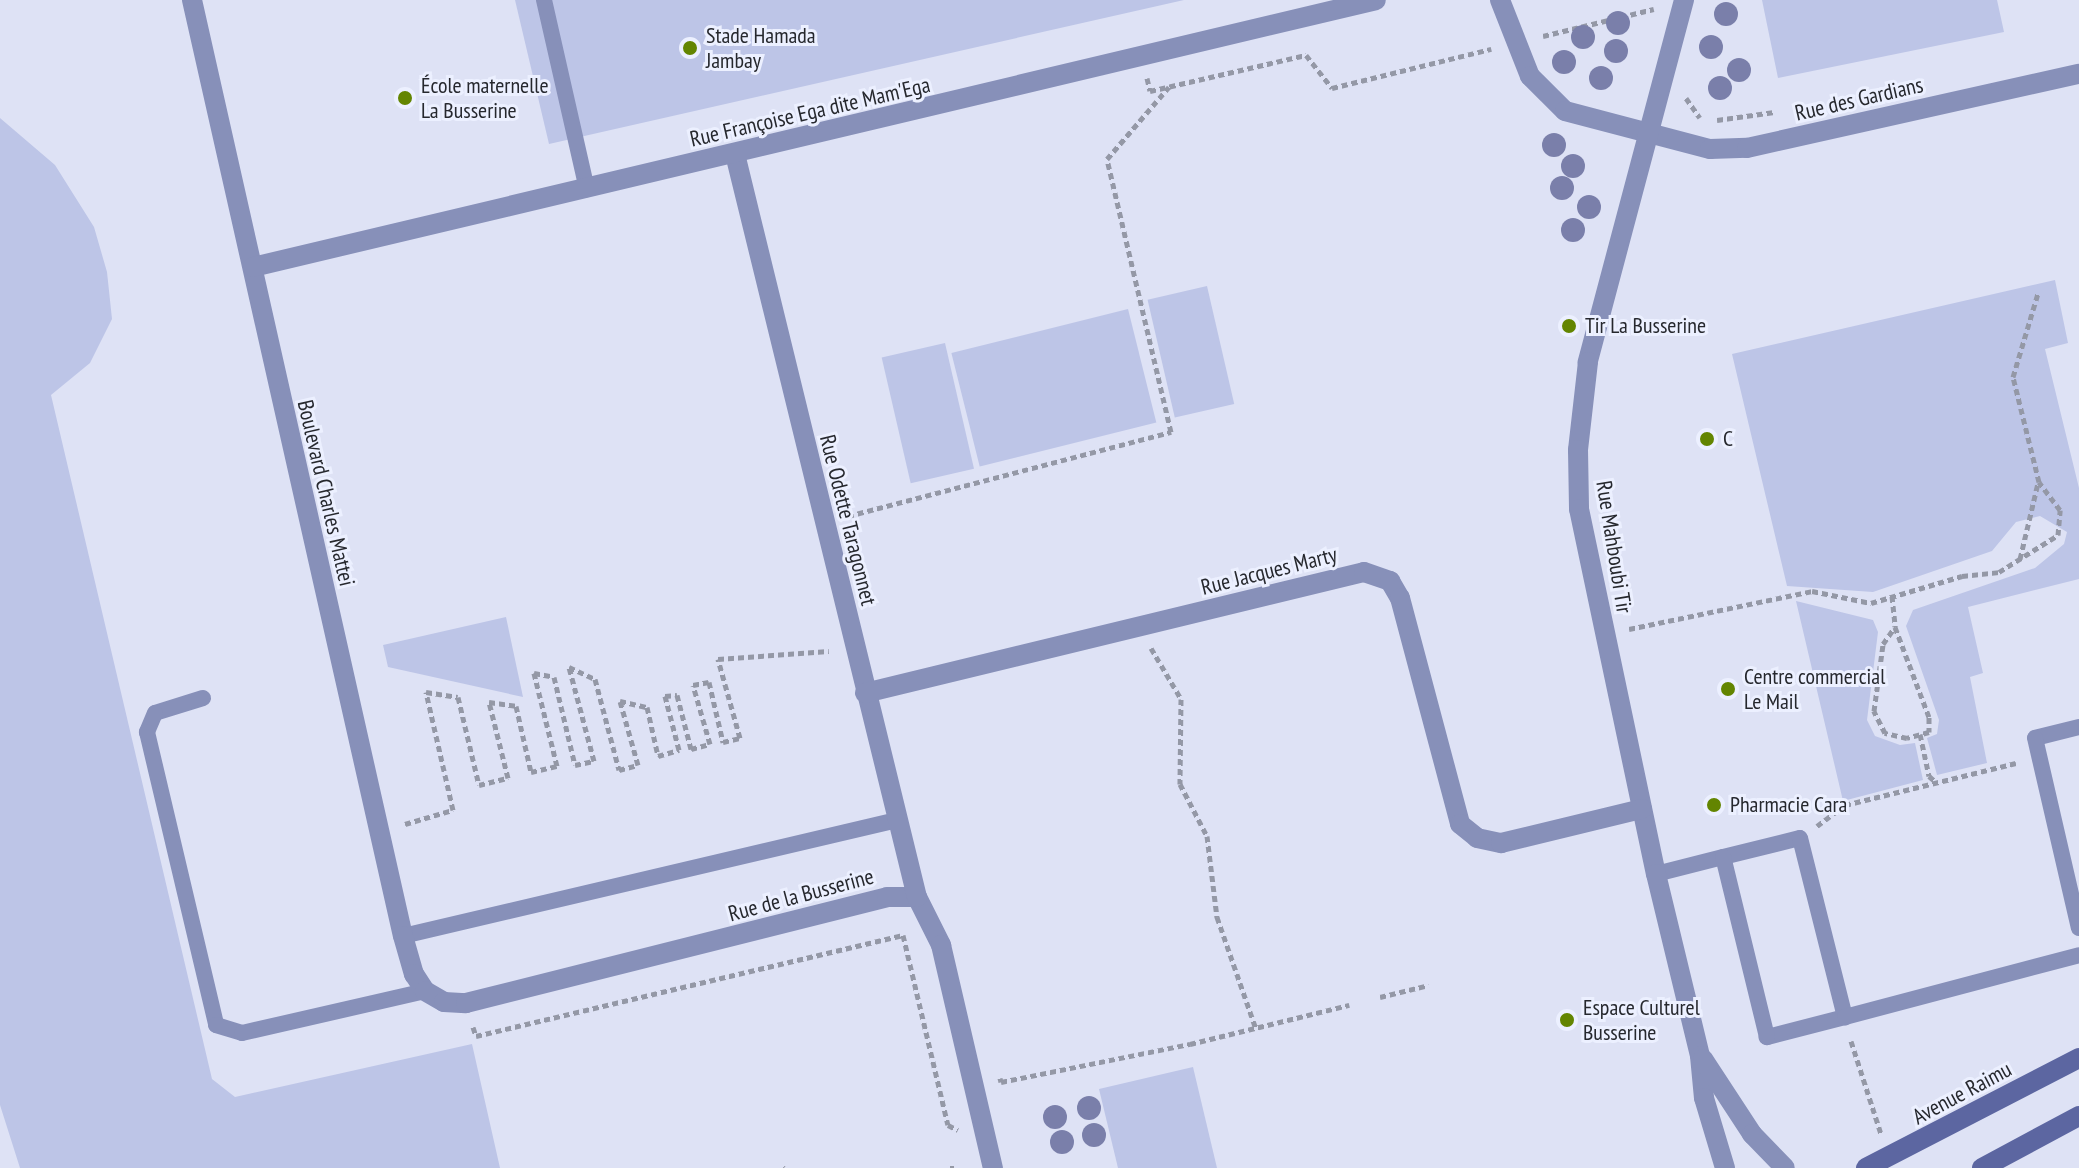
<!DOCTYPE html>
<html>
<head>
<meta charset="utf-8">
<style>
  body { margin:0 }
  #map { position:relative; width:2079px; height:1168px; overflow:hidden; background:#dee2f5; font-family:"PT Sans Narrow",sans-serif }
  div>[style] { position:absolute }
  .green>* { inset:0; background:#bdc5e7; transform-origin:0 0 }
  .path>* { height:5px; margin-top:-2.5px; transform-origin:0; background:repeating-linear-gradient(90deg,#9498a6 0 6px,transparent 0 10px) }
  .lane>* { height:16px; margin:-8px; padding:0 8px; transform-origin:8px; border-radius:8px; background:#8790b9 }
  .street>* { height:20px; margin:-10px; padding:0 10px; transform-origin:10px; border-radius:10px; background:#8790b9 }
  .secondary>* { height:20px; margin:-10px; padding:0 10px; transform-origin:10px; border-radius:10px; background:#5c66a1 }
  .trees>* { width:24px; height:24px; margin:-12px; border-radius:50%; background:#7a7faa }
  .dots>* { width:22px; height:22px; translate:-50% -50%; box-sizing:border-box; border:4px solid #ecf0ff; border-radius:50% }
  span { translate:-50% -50%; white-space:nowrap; text-align:center; line-height:1.15; -webkit-text-stroke:6px #ecf0ff; paint-order:stroke }
  .poi-label { font-size:22px; color:#26282e }
  .left { translate:0 -50%; text-align:left }
  .street-label { font-size:22px; color:#26282e }
</style>
</head>
<body>
<div id="map">
  <div class="green">
    <i style="clip-path:polygon(515px 0,1184px 0,549px 144px)"></i>
    <i style="clip-path:polygon(1762px 0,1997px 0,2004px 32px,1778px 78px)"></i>
    <i style="clip-path:polygon(0 118px,55px 165px,94px 227px,107px 272px,112px 319px,90px 363px,51px 395px,212px 1079px,235px 1097px,472px 1044px,500px 1168px,20px 1168px,0 1105px)"></i>
    <i style="clip-path:polygon(2055px 280px,2068px 343px,2045px 349px,2079px 488px,2079px 579px,1968px 607px,1983px 673px,1970px 677px,1987px 763px,1937px 775px,1927px 738px,1937px 734px,1939px 720px,1906px 626px,1913px 610px,2035px 568px,2064px 544px,2067px 532px,2040px 516px,2016px 522px,1992px 551px,1873px 592px,1787px 586px,1732px 354px)"></i>
    <i style="left:1207px;top:286px;width:121px;height:61px;rotate:77deg"></i>
    <i style="left:1128px;top:309px;width:117px;height:182px;rotate:76deg"></i>
    <i style="left:945px;top:343px;width:129px;height:65px;rotate:77deg"></i>
    <i style="clip-path:polygon(1796px 601px,1873px 620px,1878px 632px,1867px 720px,1875px 736px,1900px 745px,1915px 743px,1923px 780px,1843px 801px)"></i>
    <i style="clip-path:polygon(506px 617px,523px 697px,388px 667px,383px 645px)"></i>
    <i style="clip-path:polygon(1193px 1067px,1217px 1168px,1118px 1168px,1099px 1089px)"></i>
  </div>
  <div class="path">
    <i style="left:1543px;top:36px;width:114px;rotate:-13.7deg"></i>
    <i style="left:1147px;top:78px;width:13px;rotate:77deg"></i>
    <i style="left:1150px;top:91px;width:160px;rotate:-13deg"></i>
    <i style="left:1306px;top:55px;width:42px;rotate:51.8deg"></i>
    <i style="left:1332px;top:88px;width:164px;rotate:-13.8deg"></i>
    <i style="left:1686px;top:98px;width:24px;rotate:55deg"></i>
    <i style="left:1717px;top:120px;width:58px;rotate:-8deg"></i>
    <i style="left:848px;top:516px;width:334px;rotate:-14.6deg"></i>
    <i style="left:1171px;top:432px;width:280px;rotate:-103.2deg"></i>
    <i style="left:1107px;top:159px;width:95px;rotate:-49.3deg"></i>
    <i style="left:2020px;top:559px;width:78px;rotate:-76.7deg"></i>
    <i style="left:1892px;top:596px;width:31px;rotate:84deg"></i>
    <i style="left:1895px;top:627px;width:96px;rotate:69.3deg"></i>
    <i style="left:1929px;top:717px;width:15px;rotate:90deg"></i>
    <i style="left:1929px;top:732px;width:23px;rotate:165deg"></i>
    <i style="left:1907px;top:738px;width:23px;rotate:-167deg"></i>
    <i style="left:1885px;top:733px;width:25px;rotate:-117deg"></i>
    <i style="left:1874px;top:711px;width:68px;rotate:-82.3deg"></i>
    <i style="left:1883px;top:644px;width:21px;rotate:-55deg"></i>
    <i style="left:1629px;top:629px;width:187px;rotate:-11.7deg"></i>
    <i style="left:1812px;top:591px;width:60px;rotate:11.5deg"></i>
    <i style="left:1871px;top:603px;width:95px;rotate:-16.5deg"></i>
    <i style="left:1962px;top:576px;width:37px;rotate:-6deg"></i>
    <i style="left:1999px;top:572px;width:70px;rotate:-32.1deg"></i>
    <i style="left:2058px;top:535px;width:25px;rotate:-85deg"></i>
    <i style="left:2060px;top:510px;width:35px;rotate:-127deg"></i>
    <i style="left:2039px;top:482px;width:108px;rotate:-103.9deg"></i>
    <i style="left:2013px;top:377px;width:88px;rotate:-73.4deg"></i>
    <i style="left:1151px;top:648px;width:59px;rotate:59.5deg"></i>
    <i style="left:1181px;top:699px;width:85px;rotate:90.7deg"></i>
    <i style="left:1180px;top:784px;width:59px;rotate:62.6deg"></i>
    <i style="left:1207px;top:836px;width:82px;rotate:83deg"></i>
    <i style="left:1217px;top:917px;width:119px;rotate:70.8deg"></i>
    <i style="left:1920px;top:734px;width:43px;rotate:77.9deg"></i>
    <i style="left:1929px;top:776px;width:9px;rotate:41deg"></i>
    <i style="left:405px;top:824px;width:50px;rotate:-16.3deg"></i>
    <i style="left:453px;top:810px;width:121px;rotate:-102.9deg"></i>
    <i style="left:426px;top:692px;width:32px;rotate:9deg"></i>
    <i style="left:458px;top:697px;width:90px;rotate:76.6deg"></i>
    <i style="left:479px;top:785px;width:30px;rotate:-14deg"></i>
    <i style="left:508px;top:778px;width:78px;rotate:-104deg"></i>
    <i style="left:489px;top:702px;width:27px;rotate:8deg"></i>
    <i style="left:516px;top:706px;width:68px;rotate:77.2deg"></i>
    <i style="left:531px;top:772px;width:27px;rotate:-13deg"></i>
    <i style="left:557px;top:766px;width:96px;rotate:-103.9deg"></i>
    <i style="left:534px;top:673px;width:20px;rotate:11deg"></i>
    <i style="left:554px;top:677px;width:90px;rotate:76.6deg"></i>
    <i style="left:575px;top:765px;width:19px;rotate:-12deg"></i>
    <i style="left:594px;top:761px;width:97px;rotate:-104.9deg"></i>
    <i style="left:569px;top:667px;width:29px;rotate:25deg"></i>
    <i style="left:595px;top:679px;width:94px;rotate:75.2deg"></i>
    <i style="left:619px;top:770px;width:20px;rotate:-15deg"></i>
    <i style="left:638px;top:765px;width:66px;rotate:-105.7deg"></i>
    <i style="left:620px;top:701px;width:28px;rotate:13deg"></i>
    <i style="left:647px;top:707px;width:50px;rotate:77.3deg"></i>
    <i style="left:658px;top:756px;width:22px;rotate:-16deg"></i>
    <i style="left:679px;top:750px;width:56px;rotate:-104.5deg"></i>
    <i style="left:665px;top:696px;width:12px;rotate:-5deg"></i>
    <i style="left:677px;top:695px;width:56px;rotate:75.5deg"></i>
    <i style="left:691px;top:749px;width:20px;rotate:-15deg"></i>
    <i style="left:710px;top:744px;width:61px;rotate:-106.1deg"></i>
    <i style="left:693px;top:685px;width:16px;rotate:-11deg"></i>
    <i style="left:709px;top:682px;width:62px;rotate:76.9deg"></i>
    <i style="left:723px;top:742px;width:17px;rotate:-13deg"></i>
    <i style="left:740px;top:738px;width:82px;rotate:-105.6deg"></i>
    <i style="left:718px;top:659px;width:111px;rotate:-4.1deg"></i>
    <i style="left:1817px;top:826px;width:35px;rotate:-37deg"></i>
    <i style="left:1845px;top:805px;width:176px;rotate:-13.8deg"></i>
    <i style="left:1380px;top:997px;width:50px;rotate:-13.8deg"></i>
    <i style="left:473px;top:1027px;width:9px;rotate:72deg"></i>
    <i style="left:476px;top:1036px;width:439px;rotate:-13.3deg"></i>
    <i style="left:903px;top:935px;width:195px;rotate:76.7deg"></i>
    <i style="left:948px;top:1125px;width:11px;rotate:27deg"></i>
    <i style="left:1851px;top:1041px;width:98px;rotate:72.1deg"></i>
    <i style="left:1000px;top:1078px;width:4px;rotate:76deg"></i>
    <i style="left:1001px;top:1082px;width:193px;rotate:-11.4deg"></i>
    <i style="left:1190px;top:1044px;width:164px;rotate:-13.8deg"></i>
    <i style="left:783px;top:1167px;width:1px;rotate:45deg"></i>
    <i style="left:950px;top:1168px;width:4px"></i>
  </div>
  <div class="lane">
    <i style="left:544px;top:0;width:194px;rotate:77.2deg"></i>
    <i style="left:203px;top:698px;width:50px;rotate:162.6deg"></i>
    <i style="left:155px;top:713px;width:21px;rotate:113deg"></i>
    <i style="left:147px;top:732px;width:301px;rotate:76.7deg"></i>
    <i style="left:216px;top:1025px;width:27px;rotate:17deg"></i>
    <i style="left:242px;top:1033px;width:188px;rotate:-12.9deg"></i>
    <i style="left:2079px;top:727px;width:45px;rotate:166deg"></i>
    <i style="left:2035px;top:738px;width:195px;rotate:77deg"></i>
    <i style="left:1656px;top:874px;width:69px;rotate:-14.2deg"></i>
    <i style="left:1723px;top:857px;width:79px;rotate:-13.9deg"></i>
    <i style="left:1800px;top:838px;width:185px;rotate:75.9deg"></i>
    <i style="left:1845px;top:1017px;width:81px;rotate:165.6deg"></i>
    <i style="left:1767px;top:1037px;width:185px;rotate:-103.7deg"></i>
    <i style="left:403px;top:936px;width:507px;rotate:-13.21deg"></i>
    <i style="left:1845px;top:1017px;width:242px;rotate:-14.8deg"></i>
  </div>
  <div class="street">
    <i style="left:192px;top:0;width:959px;rotate:77.3deg"></i>
    <i style="left:403px;top:936px;width:40px;rotate:74deg"></i>
    <i style="left:414px;top:974px;width:20px;rotate:57deg"></i>
    <i style="left:425px;top:991px;width:22px;rotate:30deg"></i>
    <i style="left:444px;top:1002px;width:22px;rotate:3deg"></i>
    <i style="left:466px;top:1003px;width:434px;rotate:-14.1deg"></i>
    <i style="left:887px;top:897px;width:30px"></i>
    <i style="left:917px;top:897px;width:54px;rotate:63.4deg"></i>
    <i style="left:941px;top:945px;width:229px;rotate:76.9deg"></i>
    <i style="left:1500px;top:0;width:82px;rotate:68.5deg"></i>
    <i style="left:1530px;top:76px;width:49px;rotate:45deg"></i>
    <i style="left:1565px;top:111px;width:150px;rotate:14.7deg"></i>
    <i style="left:1710px;top:149px;width:37px;rotate:-2deg"></i>
    <i style="left:1747px;top:148px;width:340px;rotate:-12.6deg"></i>
    <i style="left:1684px;top:0;width:375px;rotate:104.9deg"></i>
    <i style="left:1588px;top:362px;width:89px;rotate:96.5deg"></i>
    <i style="left:1578px;top:450px;width:59px;rotate:89deg"></i>
    <i style="left:1579px;top:509px;width:373px;rotate:78.1deg"></i>
    <i style="left:1656px;top:874px;width:187px;rotate:76.4deg"></i>
    <i style="left:1700px;top:1056px;width:42px;rotate:84.6deg"></i>
    <i style="left:1704px;top:1098px;width:73px;rotate:73.3deg"></i>
    <i style="left:735px;top:154px;width:765px;rotate:76.24deg"></i>
    <i style="left:253px;top:267px;width:1154px;rotate:-13.37deg"></i>
    <i style="left:865px;top:693px;width:513px;rotate:-13.63deg"></i>
    <i style="left:1364px;top:572px;width:28px;rotate:19deg"></i>
    <i style="left:1390px;top:581px;width:20px;rotate:60deg"></i>
    <i style="left:1400px;top:598px;width:234px;rotate:75.1deg"></i>
    <i style="left:1460px;top:824px;width:22px;rotate:39deg"></i>
    <i style="left:1477px;top:838px;width:25px;rotate:12deg"></i>
    <i style="left:1501px;top:843px;width:145px;rotate:-13.6deg"></i>
    <i style="left:1703px;top:1059px;width:90px;rotate:56.8deg"></i>
    <i style="left:1752px;top:1134px;width:47px;rotate:45.9deg"></i>
  </div>
  <div class="secondary">
    <i style="left:1866px;top:1168px;width:240px;rotate:-27.3deg"></i>
    <i style="left:1982px;top:1168px;width:110px;rotate:-28.2deg"></i>
  </div>
  <div class="trees">
    <i style="left:1726px;top:14px"></i>
    <i style="left:1618px;top:23px"></i>
    <i style="left:1583px;top:37px"></i>
    <i style="left:1711px;top:47px"></i>
    <i style="left:1616px;top:51px"></i>
    <i style="left:1564px;top:62px"></i>
    <i style="left:1739px;top:70px"></i>
    <i style="left:1601px;top:78px"></i>
    <i style="left:1720px;top:88px"></i>
    <i style="left:1554px;top:145px"></i>
    <i style="left:1573px;top:166px"></i>
    <i style="left:1562px;top:188px"></i>
    <i style="left:1589px;top:207px"></i>
    <i style="left:1573px;top:230px"></i>
    <i style="left:1089px;top:1108px"></i>
    <i style="left:1055px;top:1117px"></i>
    <i style="left:1094px;top:1135px"></i>
    <i style="left:1062px;top:1142px"></i>
  </div>
  <div class="dots">
    <i style="left:690px;top:48px;background:#638501"></i>
    <i style="left:405px;top:98px;background:#638501"></i>
    <i style="left:1569px;top:326px;background:#638501"></i>
    <i style="left:1707px;top:439px;background:#638501"></i>
    <i style="left:1728px;top:689px;background:#638501"></i>
    <i style="left:1714px;top:805px;background:#638501"></i>
    <i style="left:1567px;top:1020px;background:#638501"></i>
  </div>
  <div class="poi-label">
    <span class="left" style="left:706px;top:48px">Stade Hamada<br>Jambay</span>
    <span class="left" style="left:421px;top:98px">École maternelle<br>La Busserine</span>
    <span class="left" style="left:1585px;top:326px">Tir La Busserine</span>
    <span class="left" style="left:1723px;top:439px">C</span>
    <span class="left" style="left:1744px;top:689px">Centre commercial<br>Le Mail</span>
    <span class="left" style="left:1730px;top:805px">Pharmacie Cara</span>
    <span class="left" style="left:1583px;top:1020px">Espace Culturel<br>Busserine</span>
  </div>
  <div class="street-label">
    <span style="left:1859px;top:99px;rotate:-13deg">Rue des Gardians</span>
    <span style="left:810px;top:112px;rotate:-13deg">Rue Françoise Ega dite Mam'Ega</span>
    <span style="left:326px;top:493px;rotate:77deg">Boulevard Charles Mattei</span>
    <span style="left:848px;top:520px;rotate:76deg">Rue Odette Taragonnet</span>
    <span style="left:1614px;top:547px;rotate:81deg">Rue Mahboubi Tir</span>
    <span style="left:1269px;top:571px;rotate:-14deg">Rue Jacques Marty</span>
    <span style="left:801px;top:895px;rotate:-15deg">Rue de la Busserine</span>
    <span style="left:1962px;top:1093px;rotate:-28deg">Avenue Raimu</span>
  </div>
</div>
</body>
</html>
